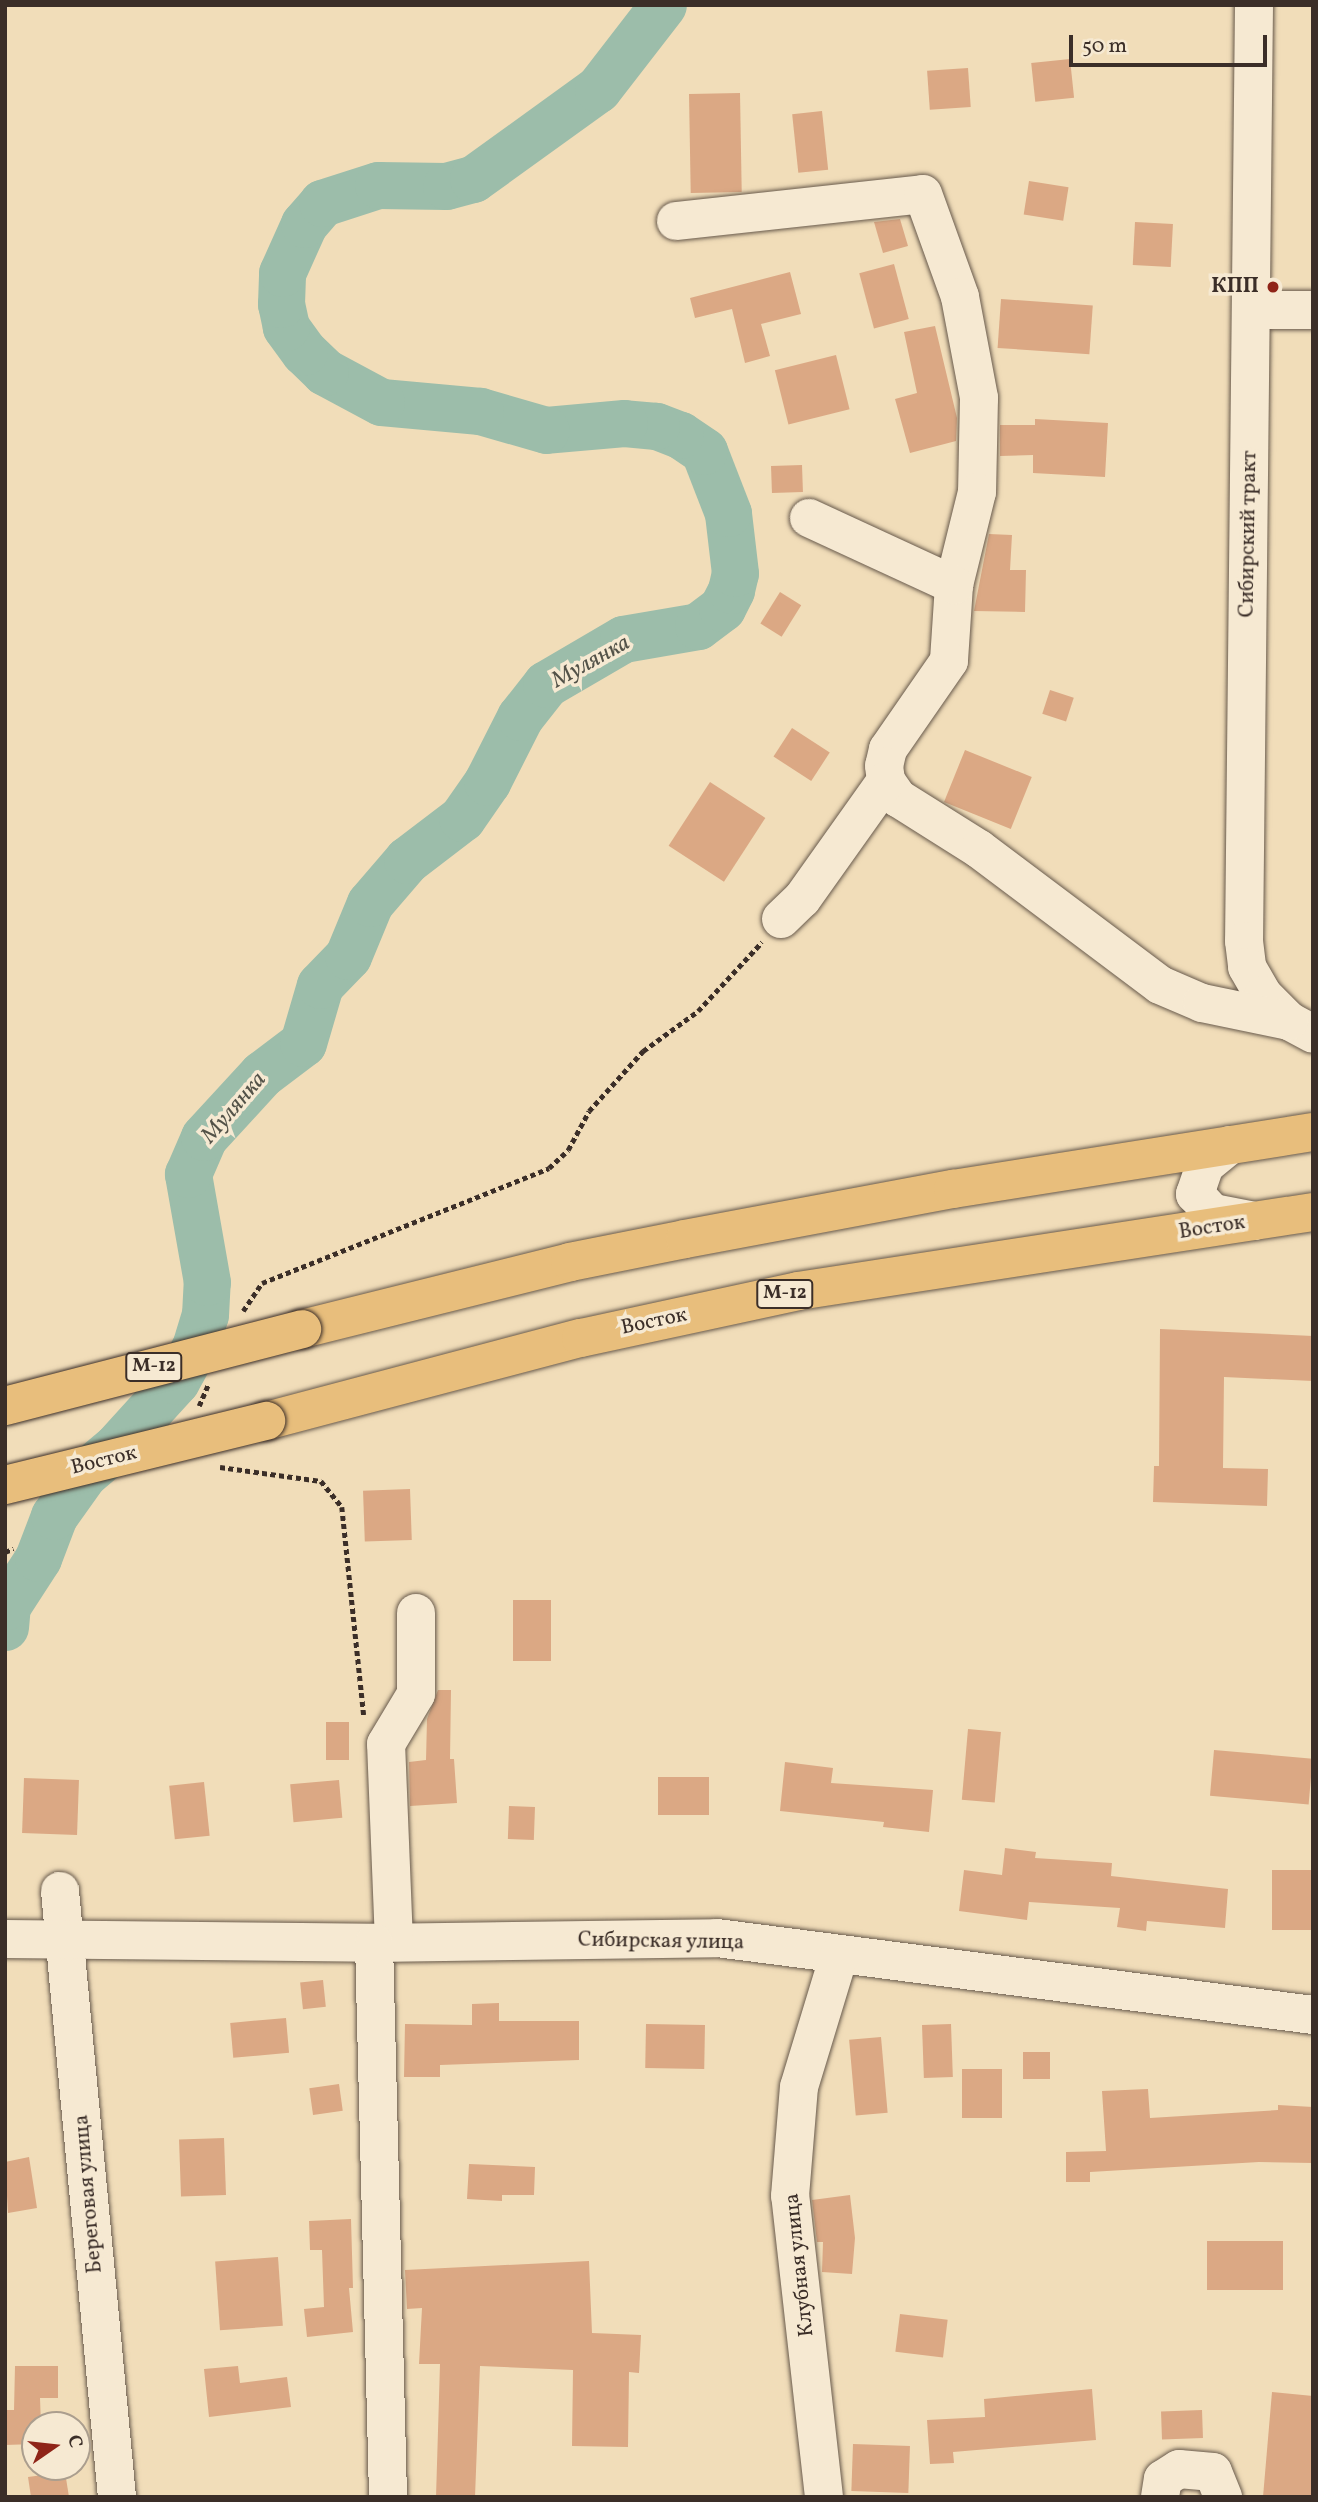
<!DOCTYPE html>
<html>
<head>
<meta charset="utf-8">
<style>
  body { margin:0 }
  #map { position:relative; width:1318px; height:2502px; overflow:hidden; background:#f1ddb9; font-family:Vollkorn,serif }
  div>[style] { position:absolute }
  .river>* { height:47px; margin:-23.5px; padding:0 23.5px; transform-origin:23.5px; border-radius:23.5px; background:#9cbdaa }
  .building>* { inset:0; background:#dba884; transform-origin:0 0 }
  .path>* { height:4.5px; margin-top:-2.25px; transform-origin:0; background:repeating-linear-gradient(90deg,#3b2e28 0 5px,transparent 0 8.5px) }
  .roads { filter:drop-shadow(0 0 2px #685a4c) drop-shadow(0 0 2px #685a4c) }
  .minor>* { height:38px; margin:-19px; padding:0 19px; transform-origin:19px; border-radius:19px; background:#f6e9d2 }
  .highway>* { height:38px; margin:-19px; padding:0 19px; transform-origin:19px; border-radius:19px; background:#e8be7c }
  .bridges { filter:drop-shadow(0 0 2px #3b2e28) drop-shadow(0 0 2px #3b2e28) }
  .highway-bridge>* { height:38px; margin:-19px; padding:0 19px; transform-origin:19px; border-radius:19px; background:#e8be7c }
  .dots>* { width:19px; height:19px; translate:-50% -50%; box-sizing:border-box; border:4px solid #f6e9d2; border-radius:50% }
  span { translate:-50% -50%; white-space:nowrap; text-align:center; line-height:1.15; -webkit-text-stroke:7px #f6e9d2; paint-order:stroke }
  .shield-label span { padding:2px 5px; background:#f6e9d2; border:2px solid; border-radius:5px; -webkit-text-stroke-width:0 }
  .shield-label { font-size:19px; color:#3b2e28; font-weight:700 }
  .poi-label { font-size:21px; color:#3b2e28; font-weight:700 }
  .right { translate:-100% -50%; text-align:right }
  .street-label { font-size:21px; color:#3b2e28 }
  .water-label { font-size:23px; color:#535248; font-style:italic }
  .frame { position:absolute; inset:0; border:7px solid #3b2e28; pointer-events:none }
  .north { position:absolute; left:21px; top:2411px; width:70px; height:70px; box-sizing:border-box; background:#f6e9d2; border:2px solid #ab9e8e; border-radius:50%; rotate:76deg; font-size:19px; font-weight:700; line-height:28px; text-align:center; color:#3b2e28 }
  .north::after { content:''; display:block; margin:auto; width:24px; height:32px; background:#8f2418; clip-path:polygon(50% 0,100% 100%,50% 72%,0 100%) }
  .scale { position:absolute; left:1069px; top:35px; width:198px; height:32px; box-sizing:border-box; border:4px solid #3b2e28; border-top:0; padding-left:9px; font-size:21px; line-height:24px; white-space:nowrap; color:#3b2e28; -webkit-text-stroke:5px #f6e9d2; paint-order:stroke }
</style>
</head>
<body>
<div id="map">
  <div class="river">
    <i style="left:5px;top:1627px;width:21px;rotate:-85deg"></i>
    <i style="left:7px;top:1606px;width:57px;rotate:-57.1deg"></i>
    <i style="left:38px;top:1558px;width:45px;rotate:-69.1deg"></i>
    <i style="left:54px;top:1516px;width:52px;rotate:-54.5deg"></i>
    <i style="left:84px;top:1474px;width:42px;rotate:-40.2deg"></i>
    <i style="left:116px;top:1447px;width:89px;rotate:-47.7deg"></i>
    <i style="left:176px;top:1381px;width:39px;rotate:-61deg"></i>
    <i style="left:195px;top:1347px;width:34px;rotate:-73deg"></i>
    <i style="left:205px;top:1315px;width:33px;rotate:-87deg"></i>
    <i style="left:207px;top:1282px;width:110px;rotate:-100deg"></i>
    <i style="left:188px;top:1174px;width:40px;rotate:-66.6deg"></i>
    <i style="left:204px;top:1137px;width:86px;rotate:-47.4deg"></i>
    <i style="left:262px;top:1074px;width:51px;rotate:-37.1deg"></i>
    <i style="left:303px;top:1043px;width:60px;rotate:-73.7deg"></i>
    <i style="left:320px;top:985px;width:40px;rotate:-46deg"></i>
    <i style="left:348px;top:956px;width:57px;rotate:-67.5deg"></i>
    <i style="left:370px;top:903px;width:57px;rotate:-49.3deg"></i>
    <i style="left:407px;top:860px;width:69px;rotate:-37.4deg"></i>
    <i style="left:462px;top:818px;width:44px;rotate:-55.2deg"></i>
    <i style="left:487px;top:782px;width:73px;rotate:-63.1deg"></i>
    <i style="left:520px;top:717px;width:42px;rotate:-51.8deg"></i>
    <i style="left:546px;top:684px;width:89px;rotate:-30.3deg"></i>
    <i style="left:623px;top:639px;width:76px;rotate:-9.8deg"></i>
    <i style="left:698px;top:626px;width:30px;rotate:-37deg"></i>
    <i style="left:722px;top:608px;width:20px;rotate:-63deg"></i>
    <i style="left:731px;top:590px;width:17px;rotate:-77deg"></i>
    <i style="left:735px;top:573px;width:60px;rotate:-96.7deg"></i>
    <i style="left:728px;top:513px;width:66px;rotate:-111.2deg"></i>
    <i style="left:704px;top:451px;width:29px;rotate:-146deg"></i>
    <i style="left:680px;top:435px;width:26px;rotate:-159deg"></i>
    <i style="left:656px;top:426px;width:32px;rotate:-175deg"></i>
    <i style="left:624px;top:423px;width:78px;rotate:174.9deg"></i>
    <i style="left:546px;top:430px;width:69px;rotate:-163.9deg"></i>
    <i style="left:480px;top:411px;width:99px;rotate:-174.8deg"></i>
    <i style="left:381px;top:402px;width:64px;rotate:-151.8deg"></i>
    <i style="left:325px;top:372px;width:29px;rotate:-136deg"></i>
    <i style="left:304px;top:352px;width:31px;rotate:-126deg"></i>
    <i style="left:286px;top:327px;width:24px;rotate:-102deg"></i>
    <i style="left:281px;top:304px;width:31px;rotate:-88deg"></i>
    <i style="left:282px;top:273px;width:54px;rotate:-65.8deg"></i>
    <i style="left:304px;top:224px;width:28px;rotate:-49deg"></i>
    <i style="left:322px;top:203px;width:59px;rotate:-17.8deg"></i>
    <i style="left:378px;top:185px;width:68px;rotate:0.8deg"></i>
    <i style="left:446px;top:186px;width:28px;rotate:-15deg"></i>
    <i style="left:473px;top:179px;width:154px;rotate:-35.8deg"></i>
    <i style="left:598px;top:89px;width:106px;rotate:-52.3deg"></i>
  </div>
  <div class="building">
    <i style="left:1070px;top:59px;width:39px;height:39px;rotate:84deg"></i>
    <i style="left:968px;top:68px;width:39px;height:41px;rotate:86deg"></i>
    <i style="left:740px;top:93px;width:99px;height:51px;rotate:89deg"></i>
    <i style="left:822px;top:111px;width:59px;height:30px;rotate:84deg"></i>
    <i style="left:1029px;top:181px;width:40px;height:34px;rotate:9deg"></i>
    <i style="clip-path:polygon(900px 219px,908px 246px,883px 253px,874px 222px)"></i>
    <i style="left:1135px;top:222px;width:38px;height:43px;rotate:3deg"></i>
    <i style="left:894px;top:264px;width:57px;height:36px;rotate:75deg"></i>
    <i style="clip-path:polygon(790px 272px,801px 314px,761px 324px,770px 356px,745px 363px,732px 309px,695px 318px,690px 298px)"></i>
    <i style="left:1001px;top:299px;width:92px;height:49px;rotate:4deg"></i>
    <i style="clip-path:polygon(935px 326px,957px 418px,956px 441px,910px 453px,895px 399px,917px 393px,904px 332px)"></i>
    <i style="left:836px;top:355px;width:56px;height:63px;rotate:76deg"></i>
    <i style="clip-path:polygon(1035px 419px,1108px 423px,1105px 477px,1033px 473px,1033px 455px,1000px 456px,1000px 425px,1035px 425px)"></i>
    <i style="left:802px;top:465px;width:27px;height:31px;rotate:88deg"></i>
    <i style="clip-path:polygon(989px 534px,1012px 535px,1010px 570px,1026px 570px,1025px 612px,974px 611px)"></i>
    <i style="left:780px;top:592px;width:25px;height:37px;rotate:32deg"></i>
    <i style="left:1050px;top:690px;width:25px;height:25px;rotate:18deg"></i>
    <i style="left:792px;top:728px;width:45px;height:34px;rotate:33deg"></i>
    <i style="left:965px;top:750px;width:72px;height:56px;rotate:22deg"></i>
    <i style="left:710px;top:782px;width:66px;height:76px;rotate:33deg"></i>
    <i style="clip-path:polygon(1160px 1329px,1313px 1336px,1313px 1381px,1224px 1377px,1223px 1468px,1268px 1469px,1267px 1506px,1153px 1502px,1154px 1466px,1159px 1466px)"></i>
    <i style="left:410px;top:1489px;width:51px;height:47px;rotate:88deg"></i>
    <i style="left:513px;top:1600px;width:38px;height:61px"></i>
    <i style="clip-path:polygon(438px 1690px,451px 1690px,450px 1759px,454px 1759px,457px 1803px,410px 1806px,409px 1762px,426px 1760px,427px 1719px)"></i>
    <i style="left:326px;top:1722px;width:23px;height:38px"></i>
    <i style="left:968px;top:1729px;width:33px;height:71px;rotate:5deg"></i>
    <i style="left:1214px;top:1750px;width:99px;height:46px;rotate:5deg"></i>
    <i style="clip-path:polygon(785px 1762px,833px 1768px,831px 1783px,933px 1790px,929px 1832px,883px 1827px,884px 1822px,780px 1811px)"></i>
    <i style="left:658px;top:1777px;width:51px;height:38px"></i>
    <i style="left:24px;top:1778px;width:55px;height:55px;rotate:2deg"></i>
    <i style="left:339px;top:1780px;width:38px;height:49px;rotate:85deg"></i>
    <i style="left:204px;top:1782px;width:54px;height:35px;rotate:84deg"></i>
    <i style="left:509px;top:1806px;width:26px;height:33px;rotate:2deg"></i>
    <i style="clip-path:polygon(1005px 1848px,1036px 1852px,1035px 1858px,1112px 1863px,1111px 1876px,1228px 1889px,1225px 1928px,1147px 1921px,1146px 1931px,1117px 1927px,1120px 1908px,1029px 1902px,1027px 1920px,959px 1911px,964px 1870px,1002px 1875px)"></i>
    <i style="left:1313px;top:1870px;width:60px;height:41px;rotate:90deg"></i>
    <i style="left:323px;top:1980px;width:27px;height:23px;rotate:84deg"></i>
    <i style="clip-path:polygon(499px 2003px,499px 2021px,579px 2021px,579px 2060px,440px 2065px,440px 2077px,404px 2077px,405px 2024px,472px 2025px,472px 2004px)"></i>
    <i style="left:286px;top:2018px;width:35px;height:56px;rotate:85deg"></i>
    <i style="left:646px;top:2024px;width:59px;height:44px;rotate:1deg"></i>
    <i style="left:951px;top:2024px;width:53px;height:29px;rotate:88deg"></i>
    <i style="left:881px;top:2037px;width:76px;height:32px;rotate:85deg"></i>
    <i style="left:1023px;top:2052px;width:27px;height:27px"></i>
    <i style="left:962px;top:2069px;width:40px;height:49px"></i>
    <i style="left:339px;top:2084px;width:27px;height:30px;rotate:82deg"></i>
    <i style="clip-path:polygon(1148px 2089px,1150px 2118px,1278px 2110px,1278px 2105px,1313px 2107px,1313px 2163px,1259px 2162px,1090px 2172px,1090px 2182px,1066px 2182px,1066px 2152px,1106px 2151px,1102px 2091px)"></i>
    <i style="left:224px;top:2138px;width:57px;height:45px;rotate:88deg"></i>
    <i style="clip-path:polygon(29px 2157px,37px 2208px,8px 2213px,5px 2162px)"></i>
    <i style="clip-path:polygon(469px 2164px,535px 2167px,534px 2195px,502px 2195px,502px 2201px,467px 2199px)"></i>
    <i style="clip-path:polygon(850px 2195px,855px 2238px,852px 2274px,822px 2272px,823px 2242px,817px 2242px,812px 2200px)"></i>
    <i style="clip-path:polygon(351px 2219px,353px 2288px,349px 2288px,353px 2332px,307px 2337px,304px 2309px,324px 2307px,322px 2250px,310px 2250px,309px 2221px)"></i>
    <i style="left:1207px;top:2241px;width:76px;height:49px"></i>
    <i style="left:278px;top:2257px;width:69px;height:63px;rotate:86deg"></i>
    <i style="clip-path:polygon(589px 2261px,592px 2333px,641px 2335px,639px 2373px,629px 2372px,628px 2447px,572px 2446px,573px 2370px,480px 2366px,475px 2497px,436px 2497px,440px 2364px,419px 2364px,422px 2308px,407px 2309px,405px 2270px)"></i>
    <i style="left:900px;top:2314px;width:48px;height:38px;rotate:7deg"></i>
    <i style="clip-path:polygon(15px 2366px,58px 2366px,58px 2398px,40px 2398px,41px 2425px,35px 2425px,35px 2444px,5px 2445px,5px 2410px,14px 2410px)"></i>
    <i style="clip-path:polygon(238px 2366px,240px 2383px,287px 2377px,291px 2407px,209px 2417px,204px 2369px)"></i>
    <i style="clip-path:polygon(1092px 2389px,1096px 2440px,953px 2452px,954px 2463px,930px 2464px,927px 2420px,985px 2417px,984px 2399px)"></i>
    <i style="clip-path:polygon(1272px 2392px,1313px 2396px,1313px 2497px,1263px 2497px)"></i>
    <i style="left:1202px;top:2410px;width:28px;height:41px;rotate:88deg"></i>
    <i style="left:853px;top:2444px;width:57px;height:47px;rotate:2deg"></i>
    <i style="clip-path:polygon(65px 2472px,69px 2497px,31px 2497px,28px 2477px)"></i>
  </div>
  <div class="path">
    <i style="left:243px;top:1311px;width:34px;rotate:-56deg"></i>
    <i style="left:262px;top:1283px;width:309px;rotate:-21.8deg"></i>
    <i style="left:549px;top:1168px;width:26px;rotate:-43deg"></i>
    <i style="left:568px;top:1150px;width:44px;rotate:-61.7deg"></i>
    <i style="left:589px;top:1111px;width:81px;rotate:-48deg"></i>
    <i style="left:643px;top:1051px;width:68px;rotate:-36deg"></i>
    <i style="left:698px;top:1011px;width:94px;rotate:-47.2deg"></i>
    <i style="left:199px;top:1406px;width:23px;rotate:-67deg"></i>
    <i style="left:220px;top:1467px;width:102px;rotate:7.9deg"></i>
    <i style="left:321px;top:1481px;width:33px;rotate:51deg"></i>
    <i style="left:342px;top:1507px;width:209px;rotate:84deg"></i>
    <i style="left:5px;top:1552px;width:9px;rotate:-21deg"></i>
  </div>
  <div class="roads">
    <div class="minor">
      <i style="left:1254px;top:5px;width:936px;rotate:90.61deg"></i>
      <i style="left:1244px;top:941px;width:26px;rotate:83deg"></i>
      <i style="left:1247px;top:967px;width:32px;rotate:60deg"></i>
      <i style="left:1263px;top:995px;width:37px;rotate:45deg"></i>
      <i style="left:1289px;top:1021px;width:27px;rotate:28deg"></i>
      <i style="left:676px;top:221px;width:248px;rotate:-6.2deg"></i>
      <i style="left:923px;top:194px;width:109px;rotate:70.2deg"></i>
      <i style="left:960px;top:297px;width:103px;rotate:79.3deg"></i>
      <i style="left:979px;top:398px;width:94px;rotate:91.2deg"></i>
      <i style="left:977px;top:492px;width:96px;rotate:103.9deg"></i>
      <i style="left:954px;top:585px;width:76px;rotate:93.8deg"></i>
      <i style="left:949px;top:661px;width:107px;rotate:124.7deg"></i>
      <i style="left:888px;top:749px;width:17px;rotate:103deg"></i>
      <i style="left:884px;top:766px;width:15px;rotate:82deg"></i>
      <i style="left:886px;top:781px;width:21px;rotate:55deg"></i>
      <i style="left:898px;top:798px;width:96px;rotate:32.2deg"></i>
      <i style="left:979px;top:849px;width:226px;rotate:36.9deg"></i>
      <i style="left:1160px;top:985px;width:46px;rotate:23.2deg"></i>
      <i style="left:1202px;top:1003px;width:89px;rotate:11.7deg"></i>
      <i style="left:1253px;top:310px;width:60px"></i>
      <i style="left:809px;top:518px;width:160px;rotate:24.8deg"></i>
      <i style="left:781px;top:919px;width:29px;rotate:-44deg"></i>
      <i style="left:802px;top:899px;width:145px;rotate:-54.6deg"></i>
      <i style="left:1230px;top:1145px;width:32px;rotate:141deg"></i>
      <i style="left:1205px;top:1165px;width:31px;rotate:109deg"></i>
      <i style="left:1195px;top:1194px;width:26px;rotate:47deg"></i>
      <i style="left:1213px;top:1213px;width:42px;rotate:11deg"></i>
      <i style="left:60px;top:1891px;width:609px;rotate:84.63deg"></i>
      <i style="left:5px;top:1939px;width:369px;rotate:0.6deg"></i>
      <i style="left:374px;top:1943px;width:343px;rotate:-0.8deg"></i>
      <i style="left:717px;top:1938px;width:601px;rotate:7.36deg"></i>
      <i style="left:394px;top:1942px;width:198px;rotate:-92.3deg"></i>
      <i style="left:386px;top:1744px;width:58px;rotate:-59deg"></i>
      <i style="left:416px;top:1694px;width:81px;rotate:-90deg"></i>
      <i style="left:374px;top:1943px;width:554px;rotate:88.55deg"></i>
      <i style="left:824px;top:2497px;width:303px;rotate:-96.4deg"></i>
      <i style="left:790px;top:2196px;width:109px;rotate:-85.3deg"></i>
      <i style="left:799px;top:2087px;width:138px;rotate:-73.1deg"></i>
      <i style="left:1160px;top:2497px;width:18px;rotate:-81deg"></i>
      <i style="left:1163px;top:2479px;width:19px;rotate:-32deg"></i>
      <i style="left:1179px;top:2469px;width:34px;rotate:5deg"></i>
      <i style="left:1213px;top:2472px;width:27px;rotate:68deg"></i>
    </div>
    <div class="highway">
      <i style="left:302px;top:1329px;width:276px;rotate:-14deg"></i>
      <i style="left:570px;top:1262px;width:117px;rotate:-11.3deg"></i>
      <i style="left:685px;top:1239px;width:273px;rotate:-10.6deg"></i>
      <i style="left:953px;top:1189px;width:364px;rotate:-9deg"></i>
      <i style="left:266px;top:1421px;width:326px;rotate:-14.8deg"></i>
      <i style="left:581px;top:1338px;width:222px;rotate:-12.2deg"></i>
      <i style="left:798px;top:1291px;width:521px;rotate:-8.72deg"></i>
    </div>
  </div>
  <div class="bridges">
    <div class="highway-bridge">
      <i style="left:5px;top:1406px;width:307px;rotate:-14.5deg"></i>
      <i style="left:5px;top:1485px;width:269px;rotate:-13.8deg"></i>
    </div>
  </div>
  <div class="dots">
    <i style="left:1273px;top:287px;background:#8f2418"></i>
  </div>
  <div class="shield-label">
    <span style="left:785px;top:1294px">М-12</span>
    <span style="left:154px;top:1367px">М-12</span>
  </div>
  <div class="poi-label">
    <span class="right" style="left:1259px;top:287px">КПП</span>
  </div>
  <div class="street-label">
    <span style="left:1249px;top:534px;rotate:-89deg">Сибирский тракт</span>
    <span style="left:1212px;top:1228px;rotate:-9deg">Восток</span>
    <span style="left:654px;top:1322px;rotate:-12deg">Восток</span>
    <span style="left:104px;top:1461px;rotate:-14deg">Восток</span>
    <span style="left:661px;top:1942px;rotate:1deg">Сибирская улица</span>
    <span style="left:89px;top:2194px;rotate:-95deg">Береговая улица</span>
    <span style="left:800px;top:2265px;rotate:-96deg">Клубная улица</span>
  </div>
  <div class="water-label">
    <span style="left:591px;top:662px;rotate:-29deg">Мулянка</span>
    <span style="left:234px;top:1108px;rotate:-49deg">Мулянка</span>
  </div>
  <div class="frame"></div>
  <div class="north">С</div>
  <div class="scale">50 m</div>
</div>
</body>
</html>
